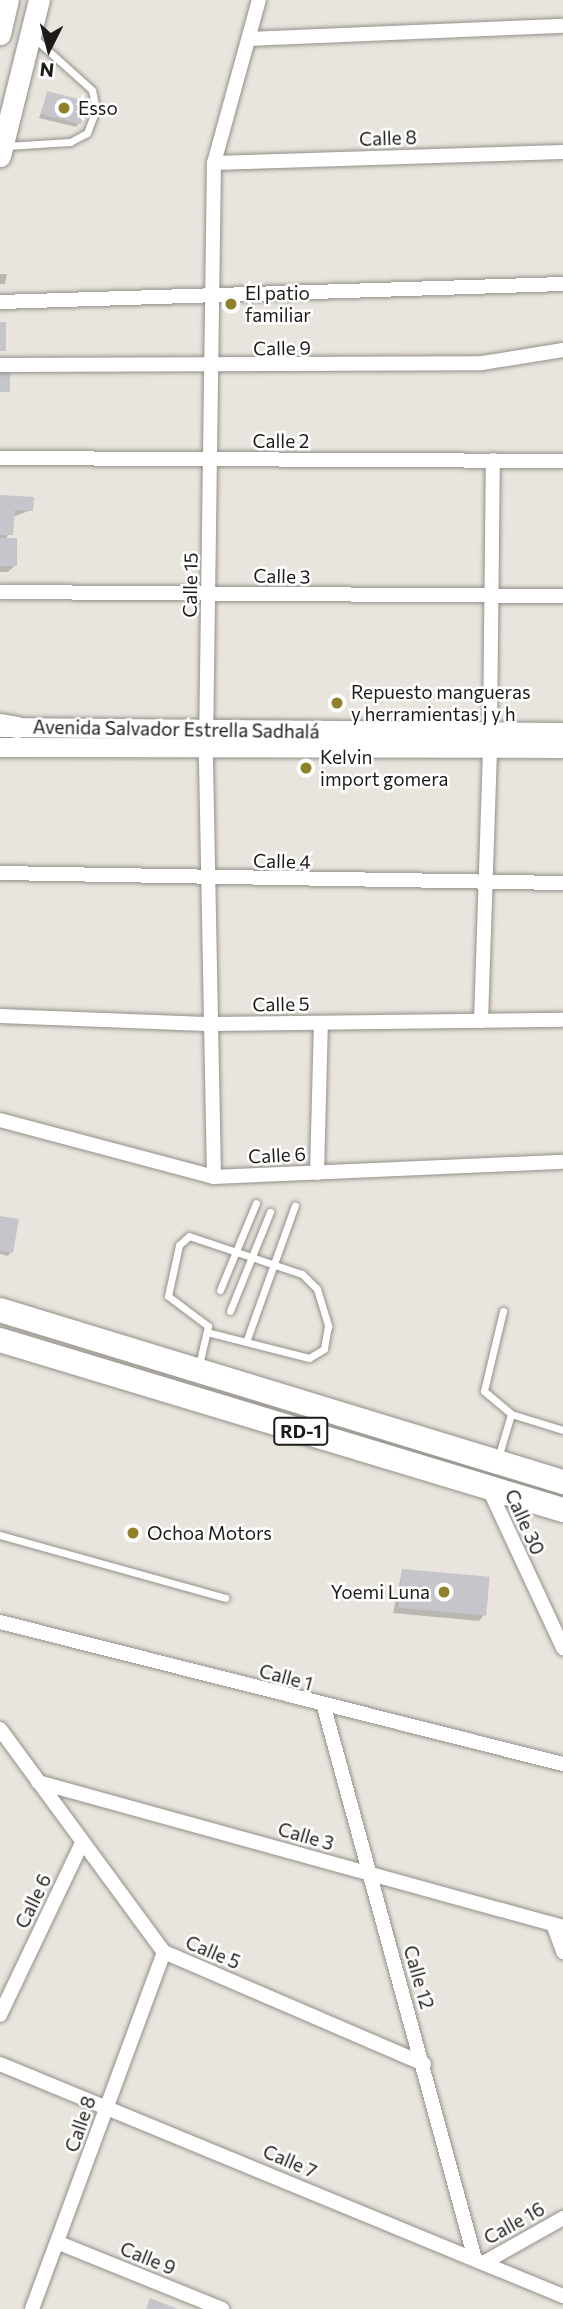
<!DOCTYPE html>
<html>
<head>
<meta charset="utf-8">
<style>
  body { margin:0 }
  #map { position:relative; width:563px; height:2309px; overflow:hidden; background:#e9e5de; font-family:Commissioner,sans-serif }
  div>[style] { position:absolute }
  .shadow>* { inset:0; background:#0003 }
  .building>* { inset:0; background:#c6c5cc; transform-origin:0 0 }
  .roads { filter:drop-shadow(0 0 2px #938f89) drop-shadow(0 0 2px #938f89) }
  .lane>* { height:7px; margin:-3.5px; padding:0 3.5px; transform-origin:3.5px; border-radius:3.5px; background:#fff }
  .street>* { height:14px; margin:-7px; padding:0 7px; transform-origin:7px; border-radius:7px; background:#fff }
  .secondary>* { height:19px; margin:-9.5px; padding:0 9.5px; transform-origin:9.5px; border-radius:9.5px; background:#fff }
  .primary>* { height:21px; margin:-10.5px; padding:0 10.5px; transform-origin:10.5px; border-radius:10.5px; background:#fff }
  .highway>* { height:24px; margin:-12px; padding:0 12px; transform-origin:12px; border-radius:12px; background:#fff }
  .dots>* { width:19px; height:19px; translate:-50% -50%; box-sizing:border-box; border:4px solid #fff; border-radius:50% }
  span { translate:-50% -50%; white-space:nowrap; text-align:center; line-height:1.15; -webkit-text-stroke:5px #fff; paint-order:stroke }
  .shield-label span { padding:2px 5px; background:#fff; border:2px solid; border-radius:5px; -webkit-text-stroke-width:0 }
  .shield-label { font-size:18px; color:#1c1b18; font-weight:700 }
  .poi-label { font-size:19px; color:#1c1b18 }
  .left { translate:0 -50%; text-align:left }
  .right { translate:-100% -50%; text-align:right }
  .street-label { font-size:19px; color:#1c1b18 }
  .north { position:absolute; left:14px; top:14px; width:70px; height:70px; -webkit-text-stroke:5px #fff; paint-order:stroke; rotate:186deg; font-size:19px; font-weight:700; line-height:28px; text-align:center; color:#1c1b18 }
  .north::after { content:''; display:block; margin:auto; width:24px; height:32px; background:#1c1b18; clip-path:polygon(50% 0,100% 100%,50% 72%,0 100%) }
</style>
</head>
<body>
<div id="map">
  <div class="shadow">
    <i style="clip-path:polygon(48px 93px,79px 123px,76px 127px,39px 118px)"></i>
    <i style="clip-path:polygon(0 274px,7px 274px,5px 284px,0 284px)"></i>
    <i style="clip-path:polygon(0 497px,31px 510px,13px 517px,6px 540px,15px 565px,8px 572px,0 572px)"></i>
    <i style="clip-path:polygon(0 1217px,11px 1252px,8px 1256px,0 1254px)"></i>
    <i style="clip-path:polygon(402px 1571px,484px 1615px,479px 1621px,393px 1613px)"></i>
  </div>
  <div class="building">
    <i style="left:47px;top:91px;width:41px;height:24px;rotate:14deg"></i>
    <i style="left:0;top:322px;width:6px;height:29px"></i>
    <i style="left:0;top:368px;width:10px;height:24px"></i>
    <i style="clip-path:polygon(0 495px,34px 497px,33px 511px,15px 510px,13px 535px,0 535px)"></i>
    <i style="left:0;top:538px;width:17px;height:28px"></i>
    <i style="clip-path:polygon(0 1216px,19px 1219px,13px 1253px,0 1251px)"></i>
    <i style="left:402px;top:1569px;width:88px;height:39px;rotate:5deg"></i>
    <i style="clip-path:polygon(150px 2298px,178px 2309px,146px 2309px)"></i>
  </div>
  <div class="roads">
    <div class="lane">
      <i style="left:7px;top:146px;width:63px;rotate:-3.6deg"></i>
      <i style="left:70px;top:142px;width:19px;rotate:-28deg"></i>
      <i style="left:87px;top:133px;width:26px;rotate:-69deg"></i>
      <i style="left:96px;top:109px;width:19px;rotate:-102deg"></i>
      <i style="left:92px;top:90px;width:81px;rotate:-138deg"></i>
      <i style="left:220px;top:1290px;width:94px;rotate:-67.5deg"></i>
      <i style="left:230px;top:1311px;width:107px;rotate:-68deg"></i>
      <i style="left:503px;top:1311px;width:82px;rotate:103.4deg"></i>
      <i style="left:484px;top:1391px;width:35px;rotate:40deg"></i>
      <i style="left:511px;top:1414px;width:54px;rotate:17.1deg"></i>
      <i style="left:246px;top:1342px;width:145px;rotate:-70.3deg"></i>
      <i style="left:199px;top:1365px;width:40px;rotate:-77deg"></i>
      <i style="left:208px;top:1326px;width:50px;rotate:-143.1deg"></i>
      <i style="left:168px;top:1296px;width:52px;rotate:-77.8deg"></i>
      <i style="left:179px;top:1245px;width:13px;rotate:-42deg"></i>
      <i style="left:189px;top:1236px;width:119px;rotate:18.6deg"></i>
      <i style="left:302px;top:1274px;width:21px;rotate:45deg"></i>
      <i style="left:317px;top:1289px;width:39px;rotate:73deg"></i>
      <i style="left:328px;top:1326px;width:23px;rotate:100deg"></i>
      <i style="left:324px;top:1349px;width:17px;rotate:149deg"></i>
      <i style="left:309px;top:1358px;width:102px;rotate:-165.8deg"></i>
      <i style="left:498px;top:1458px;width:46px;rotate:-73.5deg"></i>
      <i style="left:0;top:1535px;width:234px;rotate:15.6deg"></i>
    </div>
    <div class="street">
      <i style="left:249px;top:39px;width:314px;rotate:-2.4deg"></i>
      <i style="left:214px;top:163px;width:349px;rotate:-1.8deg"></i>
      <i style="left:0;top:302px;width:563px;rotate:-1.83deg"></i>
      <i style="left:0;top:365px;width:482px;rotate:-0.2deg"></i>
      <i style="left:482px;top:363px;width:82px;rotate:-9.1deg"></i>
      <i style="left:0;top:458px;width:563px;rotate:0.31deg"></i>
      <i style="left:0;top:592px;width:563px;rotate:0.41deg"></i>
      <i style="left:490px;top:732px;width:272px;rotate:-89.4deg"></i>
      <i style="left:0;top:873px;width:563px;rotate:1.02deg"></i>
      <i style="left:0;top:1016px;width:213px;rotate:2.2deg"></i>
      <i style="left:213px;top:1024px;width:350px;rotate:-0.7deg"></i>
      <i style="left:481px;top:1021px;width:273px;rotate:-88.1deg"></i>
      <i style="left:0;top:1120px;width:221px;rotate:14.9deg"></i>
      <i style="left:214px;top:1177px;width:349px;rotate:-2.5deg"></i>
      <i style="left:317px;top:1173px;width:150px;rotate:-88.5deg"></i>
      <i style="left:214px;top:1177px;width:429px;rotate:-91.1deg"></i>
      <i style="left:206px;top:748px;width:585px;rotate:-89.22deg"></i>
      <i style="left:214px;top:163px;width:169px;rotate:-74.6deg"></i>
      <i style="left:488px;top:1487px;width:178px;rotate:65deg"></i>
      <i style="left:0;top:1622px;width:581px;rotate:14.16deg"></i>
      <i style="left:324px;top:1707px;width:572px;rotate:74.7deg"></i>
      <i style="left:0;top:1729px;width:277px;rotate:53.7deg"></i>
      <i style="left:164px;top:1952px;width:283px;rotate:23.3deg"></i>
      <i style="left:38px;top:1782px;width:545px;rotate:15.44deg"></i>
      <i style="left:553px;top:1924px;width:30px;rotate:70deg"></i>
      <i style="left:0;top:2015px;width:191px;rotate:-64.5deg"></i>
      <i style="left:0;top:2064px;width:609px;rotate:22.4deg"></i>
      <i style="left:59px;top:2243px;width:176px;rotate:22deg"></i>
      <i style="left:485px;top:2262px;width:90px;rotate:-29.4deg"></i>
      <i style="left:32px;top:2309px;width:381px;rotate:-69.7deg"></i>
    </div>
    <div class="secondary">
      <i style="left:1px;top:727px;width:562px;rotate:0.51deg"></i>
      <i style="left:0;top:747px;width:563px;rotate:0.1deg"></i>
    </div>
    <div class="primary">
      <i style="left:0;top:34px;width:35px;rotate:-77deg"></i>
      <i style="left:0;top:156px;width:161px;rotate:-76deg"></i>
      <i style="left:0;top:724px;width:17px;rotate:10deg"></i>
    </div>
    <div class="highway">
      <i style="left:0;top:1310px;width:589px;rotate:16.99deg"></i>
      <i style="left:0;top:1340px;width:588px;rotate:16.8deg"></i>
    </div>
  </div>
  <div class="dots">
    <i style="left:64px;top:108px;background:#8e8129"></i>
    <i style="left:231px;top:304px;background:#8e8129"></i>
    <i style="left:337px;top:703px;background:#8e8129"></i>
    <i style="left:306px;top:768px;background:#8e8129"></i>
    <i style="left:133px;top:1533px;background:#8e8129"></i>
    <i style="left:444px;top:1592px;background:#8e8129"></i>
  </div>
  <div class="shield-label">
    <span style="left:301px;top:1431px">RD-1</span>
  </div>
  <div class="poi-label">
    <span class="left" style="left:78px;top:108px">Esso</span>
    <span class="left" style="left:245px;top:304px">El patio<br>familiar</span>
    <span class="left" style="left:351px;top:703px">Repuesto mangueras<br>y herramientas j y h</span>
    <span class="left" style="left:320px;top:768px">Kelvin<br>import gomera</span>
    <span class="left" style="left:147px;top:1533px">Ochoa Motors</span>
    <span class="right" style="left:430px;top:1592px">Yoemi Luna</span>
  </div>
  <div class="street-label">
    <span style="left:388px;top:138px;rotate:-2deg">Calle 8</span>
    <span style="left:282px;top:348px;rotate:-1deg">Calle 9</span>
    <span style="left:281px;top:441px">Calle 2</span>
    <span style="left:282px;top:576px;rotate:1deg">Calle 3</span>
    <span style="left:190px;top:585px;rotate:-89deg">Calle 15</span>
    <span style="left:176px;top:729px;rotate:1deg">Avenida Salvador Estrella Sadhalá</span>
    <span style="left:282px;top:861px;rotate:1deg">Calle 4</span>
    <span style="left:281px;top:1004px;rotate:-1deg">Calle 5</span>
    <span style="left:277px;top:1155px;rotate:-3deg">Calle 6</span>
    <span style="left:525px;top:1522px;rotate:66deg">Calle 30</span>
    <span style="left:286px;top:1677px;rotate:15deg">Calle 1</span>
    <span style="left:306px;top:1836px;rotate:16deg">Calle 3</span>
    <span style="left:33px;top:1901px;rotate:-64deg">Calle 6</span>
    <span style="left:213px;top:1952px;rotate:23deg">Calle 5</span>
    <span style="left:419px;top:1977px;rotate:74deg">Calle 12</span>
    <span style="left:80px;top:2124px;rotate:-71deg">Calle 8</span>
    <span style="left:290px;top:2161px;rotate:23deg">Calle 7</span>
    <span style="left:514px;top:2223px;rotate:-29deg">Calle 16</span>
    <span style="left:148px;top:2258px;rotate:22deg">Calle 9</span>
  </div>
  <div class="north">N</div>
</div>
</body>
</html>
